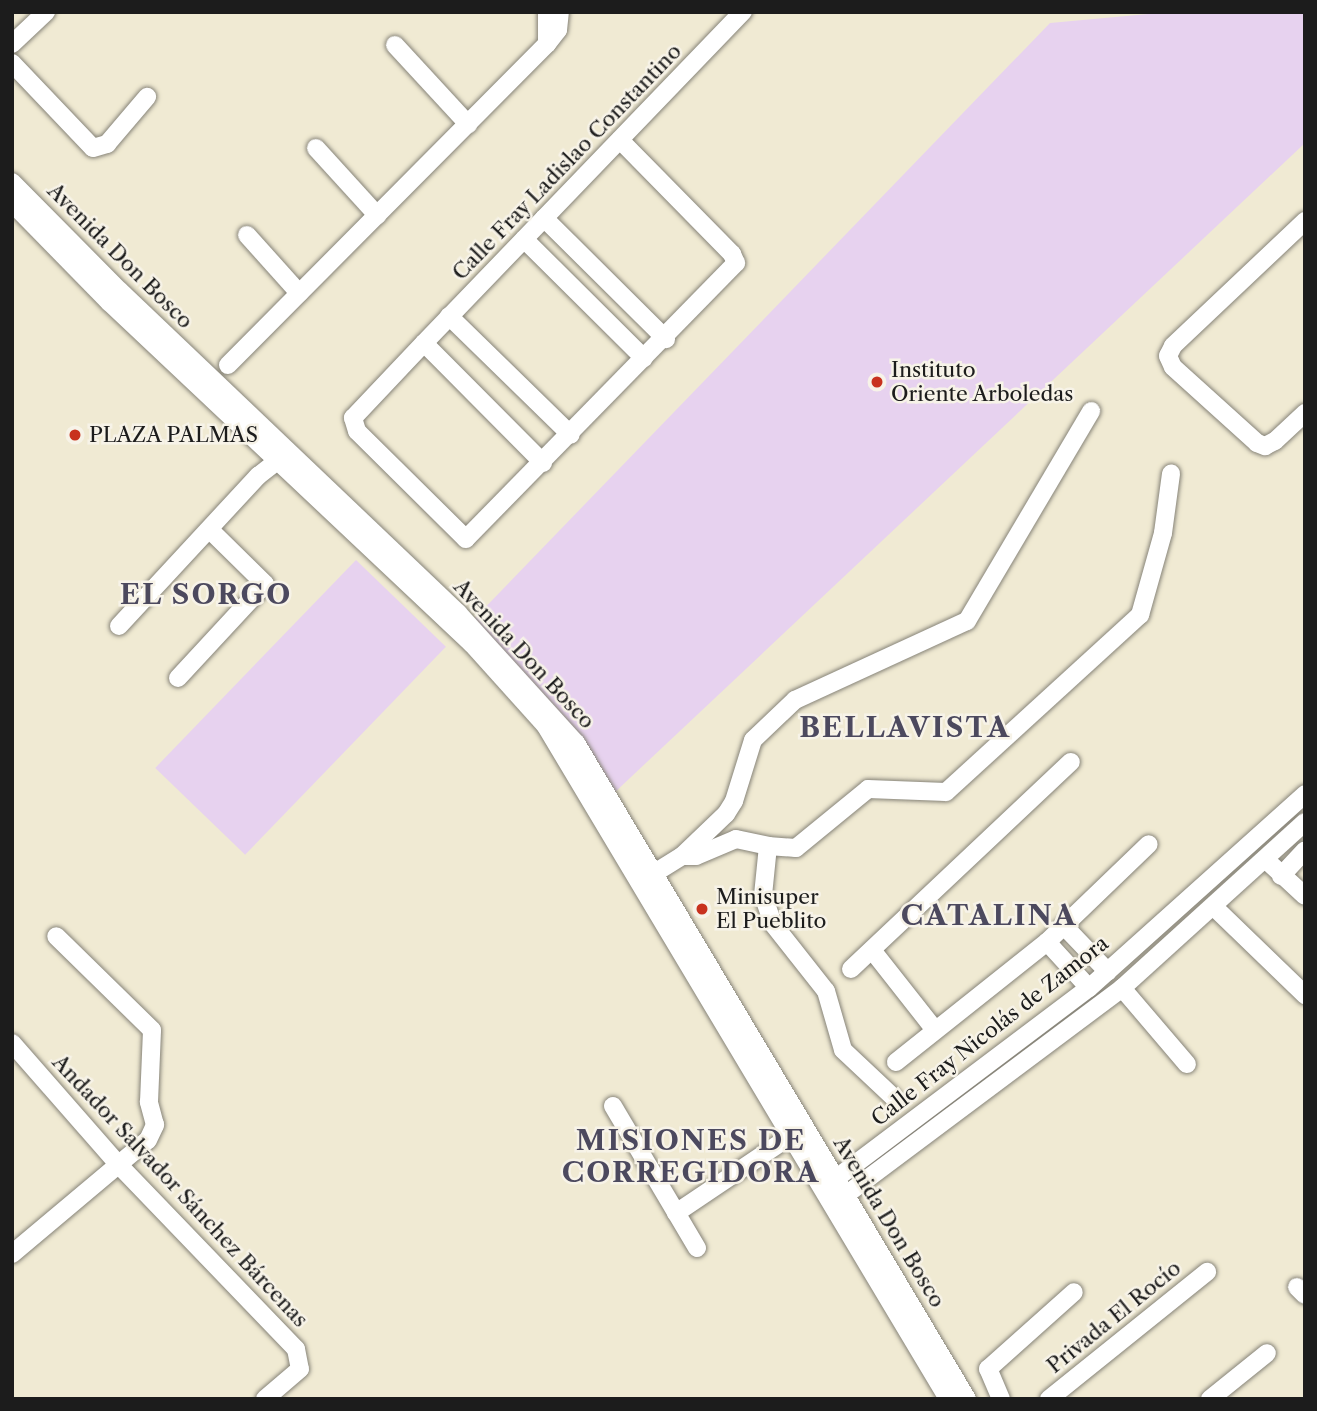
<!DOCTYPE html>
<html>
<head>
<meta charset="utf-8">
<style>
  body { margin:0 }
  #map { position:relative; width:1317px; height:1411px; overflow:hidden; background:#f0ead3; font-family:"Libre Caslon Text",serif }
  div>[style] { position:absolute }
  .built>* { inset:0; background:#e7d2ef; transform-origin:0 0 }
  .roads { filter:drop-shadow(0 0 2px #868378) drop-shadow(0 0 2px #868378) }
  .minor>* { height:18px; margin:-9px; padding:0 9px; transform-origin:9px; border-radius:9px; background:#fff }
  .dots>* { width:19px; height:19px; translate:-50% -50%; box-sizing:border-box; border:4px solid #f7f3e8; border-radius:50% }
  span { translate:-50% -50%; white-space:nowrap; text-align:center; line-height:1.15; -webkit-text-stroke:5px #f7f3e8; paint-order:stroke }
  .street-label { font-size:21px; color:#1c1c1c }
  .poi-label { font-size:21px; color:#1c1c1c }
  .left { translate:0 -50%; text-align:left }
  .district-label { font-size:28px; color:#4c495e; font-weight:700; letter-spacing:2px }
  .frame { position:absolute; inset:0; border:14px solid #1c1c1c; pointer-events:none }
</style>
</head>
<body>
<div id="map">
  <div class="built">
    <i style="clip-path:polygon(1170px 12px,1305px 12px,1305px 143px,614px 793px,599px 763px,472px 621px,1050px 23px)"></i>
    <i style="left:356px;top:560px;width:125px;height:289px;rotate:44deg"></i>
  </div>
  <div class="roads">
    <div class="minor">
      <i style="left:12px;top:44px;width:47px;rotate:-43.3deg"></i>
      <i style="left:547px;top:44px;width:32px;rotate:-90deg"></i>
      <i style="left:395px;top:45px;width:108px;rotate:47.3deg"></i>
      <i style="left:12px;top:63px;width:117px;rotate:46.4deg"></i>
      <i style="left:93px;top:148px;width:15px;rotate:-16deg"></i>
      <i style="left:107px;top:144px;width:62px;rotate:-49.6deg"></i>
      <i style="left:620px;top:140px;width:160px;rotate:45.5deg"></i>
      <i style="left:732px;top:254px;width:10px;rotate:66deg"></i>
      <i style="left:736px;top:263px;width:386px;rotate:134.4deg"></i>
      <i style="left:466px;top:539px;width:153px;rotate:-135.3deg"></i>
      <i style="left:357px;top:431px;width:14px;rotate:-107deg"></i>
      <i style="left:353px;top:418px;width:103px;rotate:-46.6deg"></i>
      <i style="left:424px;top:343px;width:460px;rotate:-46.1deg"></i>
      <i style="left:316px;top:148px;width:91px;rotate:47.7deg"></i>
      <i style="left:12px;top:182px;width:153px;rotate:45.3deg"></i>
      <i style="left:120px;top:291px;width:467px;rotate:43.6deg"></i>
      <i style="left:458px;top:613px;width:176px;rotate:47.8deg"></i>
      <i style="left:576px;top:743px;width:764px;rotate:59.2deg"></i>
      <i style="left:12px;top:203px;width:139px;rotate:45.6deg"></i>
      <i style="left:109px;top:302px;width:499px;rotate:43.3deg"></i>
      <i style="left:472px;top:644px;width:109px;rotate:48deg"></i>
      <i style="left:545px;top:725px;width:785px;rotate:59.12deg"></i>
      <i style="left:544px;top:218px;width:172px;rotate:44.8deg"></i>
      <i style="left:1305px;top:221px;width:182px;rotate:136.6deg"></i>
      <i style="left:1173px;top:346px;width:11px;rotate:117deg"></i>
      <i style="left:1168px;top:356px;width:12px;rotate:66deg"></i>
      <i style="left:1173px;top:367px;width:113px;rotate:42.1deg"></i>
      <i style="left:1257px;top:443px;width:9px;rotate:21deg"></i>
      <i style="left:1265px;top:446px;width:11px;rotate:-27deg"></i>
      <i style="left:1275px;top:441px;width:41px;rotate:-43deg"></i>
      <i style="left:247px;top:235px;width:78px;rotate:48.1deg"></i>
      <i style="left:524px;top:239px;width:169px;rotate:44.8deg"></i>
      <i style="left:449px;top:316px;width:170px;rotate:44.3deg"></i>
      <i style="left:424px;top:343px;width:169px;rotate:45.2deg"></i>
      <i style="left:228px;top:365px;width:453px;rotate:-45.2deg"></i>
      <i style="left:547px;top:44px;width:18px;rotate:-52deg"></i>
      <i style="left:558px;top:30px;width:18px;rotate:-84deg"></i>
      <i style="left:119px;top:626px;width:205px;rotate:-47.2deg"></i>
      <i style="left:258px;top:476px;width:24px;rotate:-38deg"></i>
      <i style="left:178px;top:678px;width:128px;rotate:-47.2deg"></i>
      <i style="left:265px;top:584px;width:77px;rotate:-135.5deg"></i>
      <i style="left:768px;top:846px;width:28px;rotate:4deg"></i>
      <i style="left:796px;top:848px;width:93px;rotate:-39.3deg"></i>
      <i style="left:868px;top:789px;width:78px;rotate:2.2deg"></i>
      <i style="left:946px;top:792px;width:263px;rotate:-42.4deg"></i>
      <i style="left:1140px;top:615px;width:85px;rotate:-74.3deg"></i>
      <i style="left:1163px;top:533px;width:60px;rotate:-82.3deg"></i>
      <i style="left:682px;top:856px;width:14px"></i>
      <i style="left:696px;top:856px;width:43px;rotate:-23deg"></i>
      <i style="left:736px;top:839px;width:33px;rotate:12deg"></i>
      <i style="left:768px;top:846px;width:49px;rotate:95.8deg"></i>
      <i style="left:763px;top:895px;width:31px;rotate:71deg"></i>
      <i style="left:773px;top:924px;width:85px;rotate:51.7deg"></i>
      <i style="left:826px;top:991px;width:61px;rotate:73.9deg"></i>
      <i style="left:843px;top:1050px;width:69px;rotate:43.2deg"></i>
      <i style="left:1265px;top:859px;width:54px;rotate:42.8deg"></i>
      <i style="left:1281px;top:876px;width:35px;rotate:-47deg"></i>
      <i style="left:645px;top:879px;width:44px;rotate:-31.9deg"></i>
      <i style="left:682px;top:856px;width:61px;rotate:-43.7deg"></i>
      <i style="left:726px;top:814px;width:15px;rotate:-58deg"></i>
      <i style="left:734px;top:801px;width:64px;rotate:-72.7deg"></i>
      <i style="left:753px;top:740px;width:58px;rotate:-43.6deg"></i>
      <i style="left:795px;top:700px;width:189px;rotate:-24.7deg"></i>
      <i style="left:967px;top:621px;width:244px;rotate:-59.4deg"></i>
      <i style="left:1214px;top:907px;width:127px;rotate:44deg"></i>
      <i style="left:1065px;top:927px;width:62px;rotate:46.3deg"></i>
      <i style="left:1047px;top:942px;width:62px;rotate:47.6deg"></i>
      <i style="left:872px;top:950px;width:102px;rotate:51.8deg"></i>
      <i style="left:851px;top:969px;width:302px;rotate:-43.3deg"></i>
      <i style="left:1122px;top:988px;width:100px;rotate:49.5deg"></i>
      <i style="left:12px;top:1043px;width:159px;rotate:48.8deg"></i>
      <i style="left:117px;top:1163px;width:258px;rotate:46.1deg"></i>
      <i style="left:296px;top:1349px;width:20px;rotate:79deg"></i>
      <i style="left:300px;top:1369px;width:46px;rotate:139.4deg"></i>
      <i style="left:896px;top:1062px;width:193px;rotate:-38.5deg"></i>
      <i style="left:1047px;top:942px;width:141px;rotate:-43.9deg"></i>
      <i style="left:613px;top:1106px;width:165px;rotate:59.4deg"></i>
      <i style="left:826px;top:1186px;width:329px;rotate:-37deg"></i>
      <i style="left:1089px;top:988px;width:290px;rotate:-41.9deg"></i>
      <i style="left:839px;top:1200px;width:354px;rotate:-36.8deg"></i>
      <i style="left:1122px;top:988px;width:247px;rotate:-42.2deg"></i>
      <i style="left:676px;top:1213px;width:140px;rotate:-33.9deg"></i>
      <i style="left:12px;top:1254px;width:177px;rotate:-40deg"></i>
      <i style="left:148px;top:1140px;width:17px;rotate:-65deg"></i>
      <i style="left:155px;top:1125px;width:24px;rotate:-105deg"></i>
      <i style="left:149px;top:1102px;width:72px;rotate:-87.6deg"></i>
      <i style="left:152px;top:1030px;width:134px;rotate:-135.6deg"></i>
      <i style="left:1297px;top:1287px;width:11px;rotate:45deg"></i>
      <i style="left:1001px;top:1399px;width:33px;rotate:-113deg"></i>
      <i style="left:988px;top:1369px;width:115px;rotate:-41.8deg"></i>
      <i style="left:1049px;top:1399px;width:203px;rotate:-38.8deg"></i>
      <i style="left:1210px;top:1399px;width:73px;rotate:-38.9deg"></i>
    </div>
  </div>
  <div class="dots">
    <i style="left:877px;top:382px;background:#c8321e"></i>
    <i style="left:75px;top:435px;background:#c8321e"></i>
    <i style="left:702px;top:909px;background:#c8321e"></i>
  </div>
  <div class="street-label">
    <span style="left:567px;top:162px;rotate:-46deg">Calle Fray Ladislao Constantino</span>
    <span style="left:120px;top:256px;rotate:45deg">Avenida Don Bosco</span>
    <span style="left:524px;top:654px;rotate:47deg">Avenida Don Bosco</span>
    <span style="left:990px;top:1031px;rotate:-38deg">Calle Fray Nicolás de Zamora</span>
    <span style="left:180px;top:1191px;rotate:47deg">Andador Salvador Sánchez Bárcenas</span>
    <span style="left:889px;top:1222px;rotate:59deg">Avenida Don Bosco</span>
    <span style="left:1114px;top:1317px;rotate:-39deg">Privada El Rocío</span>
  </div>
  <div class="poi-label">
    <span class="left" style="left:891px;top:382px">Instituto<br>Oriente Arboledas</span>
    <span class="left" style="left:89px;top:435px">PLAZA PALMAS</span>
    <span class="left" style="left:716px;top:909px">Minisuper<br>El Pueblito</span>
  </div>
  <div class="district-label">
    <span style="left:206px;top:594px">EL SORGO</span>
    <span style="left:905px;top:727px">BELLAVISTA</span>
    <span style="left:989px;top:915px">CATALINA</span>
    <span style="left:691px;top:1156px">MISIONES DE<br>CORREGIDORA</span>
  </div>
  <div class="frame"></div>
</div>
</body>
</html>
